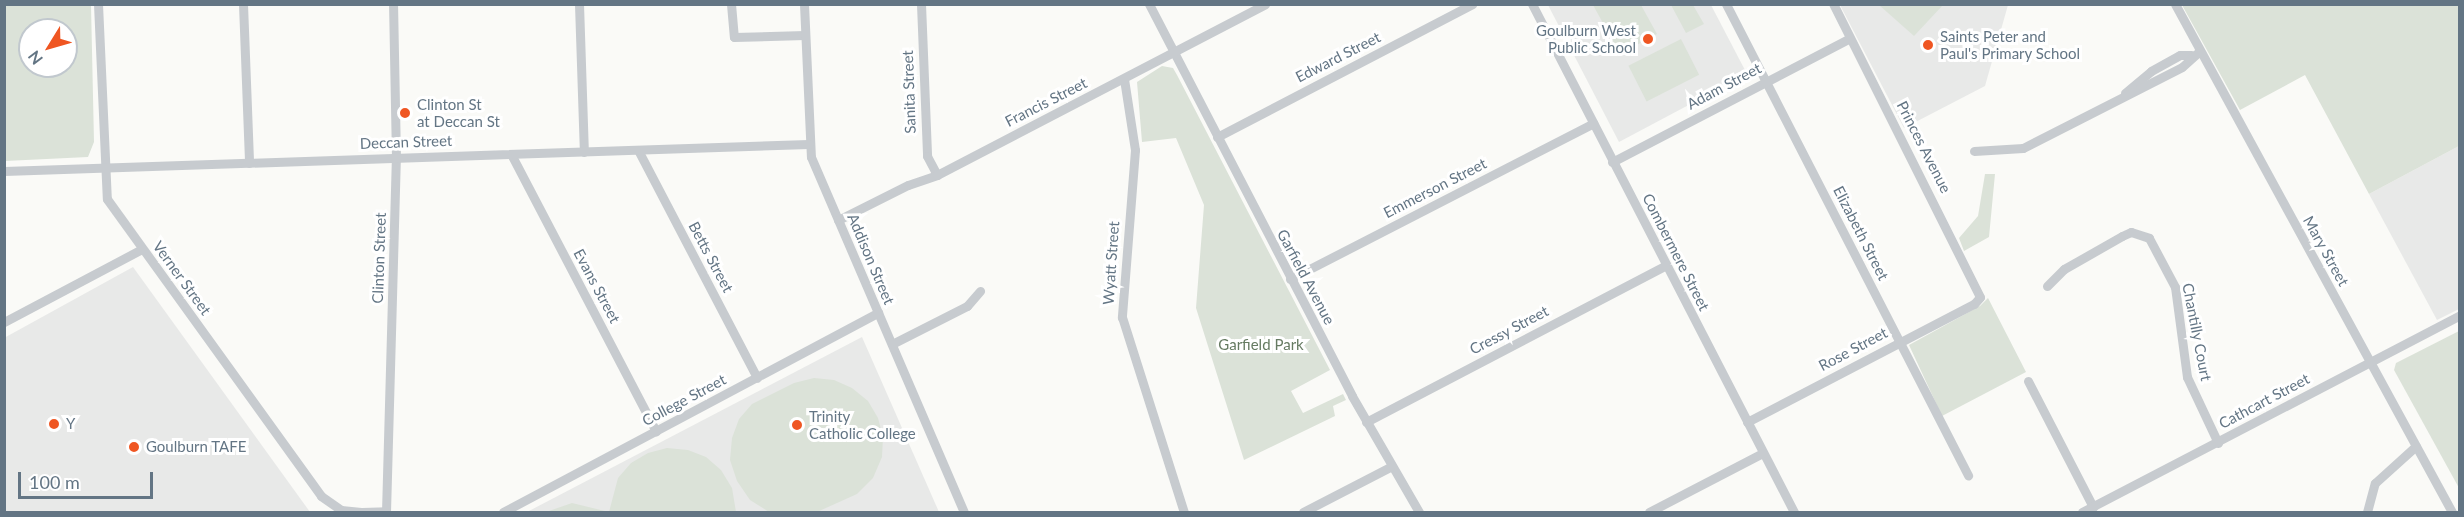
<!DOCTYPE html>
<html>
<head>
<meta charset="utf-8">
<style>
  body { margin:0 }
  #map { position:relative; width:2464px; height:517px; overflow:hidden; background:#fafaf7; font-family:Lato,sans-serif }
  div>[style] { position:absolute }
  .built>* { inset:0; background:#e8e9e8 }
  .green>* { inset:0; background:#dbe2d8; transform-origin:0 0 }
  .minor>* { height:9px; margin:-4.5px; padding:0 4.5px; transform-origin:4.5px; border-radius:4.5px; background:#c7cbcf }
  .dots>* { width:16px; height:16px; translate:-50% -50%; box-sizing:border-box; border:3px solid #fff; border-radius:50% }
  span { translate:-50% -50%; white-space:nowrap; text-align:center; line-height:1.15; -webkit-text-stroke:6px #fff; paint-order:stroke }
  .poi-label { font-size:15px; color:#637584 }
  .right { translate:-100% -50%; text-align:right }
  .left { translate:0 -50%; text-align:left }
  .street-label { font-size:15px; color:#637584 }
  .park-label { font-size:15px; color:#667b62 }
  .frame { position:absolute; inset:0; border:6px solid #637584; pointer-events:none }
  .north { position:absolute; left:18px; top:18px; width:60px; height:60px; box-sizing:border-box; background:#fff; border:2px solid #c1c8ce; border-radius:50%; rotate:233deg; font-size:16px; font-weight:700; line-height:24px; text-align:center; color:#637584 }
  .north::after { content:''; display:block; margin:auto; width:21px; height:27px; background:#ef5622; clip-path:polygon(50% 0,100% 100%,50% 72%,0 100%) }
  .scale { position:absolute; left:18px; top:472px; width:135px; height:27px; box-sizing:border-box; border:3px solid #637584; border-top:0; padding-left:8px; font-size:18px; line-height:21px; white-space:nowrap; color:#637584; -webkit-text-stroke:4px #fff; paint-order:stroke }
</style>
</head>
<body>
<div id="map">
  <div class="built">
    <i style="clip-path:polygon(1548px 5px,1711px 5px,1747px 74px,1619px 142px)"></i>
    <i style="clip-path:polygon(1840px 5px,2008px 5px,1985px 86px,1904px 128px)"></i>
    <i style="clip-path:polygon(2459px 146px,2459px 309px,2437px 320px,2369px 194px)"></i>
    <i style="clip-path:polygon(133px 267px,310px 512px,5px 512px,4px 338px)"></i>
    <i style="clip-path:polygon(862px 337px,939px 512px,527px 512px)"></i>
  </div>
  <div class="green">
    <i style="clip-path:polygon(evenodd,4px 5px,91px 5px,94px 142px,88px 157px,5px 161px,4px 5px,30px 30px,66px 30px,66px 66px,30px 66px,30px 30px)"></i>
    <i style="clip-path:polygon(1593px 5px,1641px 5px,1657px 34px,1620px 54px)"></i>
    <i style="clip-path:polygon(1671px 5px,1693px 5px,1704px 24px,1686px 33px)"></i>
    <i style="clip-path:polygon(1879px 5px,1943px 5px,1914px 36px)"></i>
    <i style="clip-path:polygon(2182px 5px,2459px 5px,2459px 146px,2369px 194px,2305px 75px,2240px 110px)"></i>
    <i style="left:1681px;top:39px;width:40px;height:59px;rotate:63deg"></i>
    <i style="clip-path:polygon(1162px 66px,1173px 68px,1177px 75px,1330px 370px,1291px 391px,1303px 413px,1343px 394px,1346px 400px,1333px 406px,1335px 416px,1244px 460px,1196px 308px,1204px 205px,1176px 138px,1142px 142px,1137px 82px)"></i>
    <i style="clip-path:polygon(1985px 174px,1995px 174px,1989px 237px,1964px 251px,1959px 238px,1978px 216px)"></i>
    <i style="clip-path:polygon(1988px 298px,2026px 372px,1942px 416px,1909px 345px,1980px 306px)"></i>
    <i style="clip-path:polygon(2459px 331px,2459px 488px,2394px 370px,2396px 363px)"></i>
    <i style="clip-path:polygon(814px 378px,834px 380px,852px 388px,868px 401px,878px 418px,883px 437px,882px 457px,873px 478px,857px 494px,817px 512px,769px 512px,750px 500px,737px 481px,730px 460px,732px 438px,739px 419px,752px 404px,794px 383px)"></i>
    <i style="clip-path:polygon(667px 448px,688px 450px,706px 457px,721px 470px,732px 488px,736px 512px,546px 512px,572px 503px,609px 512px,618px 478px,631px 463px,648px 453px)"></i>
  </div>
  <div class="minor">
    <i style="left:98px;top:4px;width:195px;rotate:87.4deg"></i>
    <i style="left:107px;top:199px;width:366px;rotate:54.2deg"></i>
    <i style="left:321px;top:496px;width:24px;rotate:35deg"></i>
    <i style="left:341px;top:510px;width:20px;rotate:6deg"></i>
    <i style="left:243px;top:4px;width:159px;rotate:87.8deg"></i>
    <i style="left:579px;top:4px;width:148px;rotate:88.1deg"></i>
    <i style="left:731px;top:4px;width:33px;rotate:85deg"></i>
    <i style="left:734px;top:37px;width:71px;rotate:-1.6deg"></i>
    <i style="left:804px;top:4px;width:153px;rotate:87.4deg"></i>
    <i style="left:811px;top:157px;width:387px;rotate:66.7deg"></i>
    <i style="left:921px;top:4px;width:152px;rotate:87.7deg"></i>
    <i style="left:927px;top:156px;width:21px;rotate:62deg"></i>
    <i style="left:1149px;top:4px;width:441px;rotate:62.6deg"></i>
    <i style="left:1352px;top:396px;width:134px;rotate:60deg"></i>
    <i style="left:1532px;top:4px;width:572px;rotate:62.72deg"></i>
    <i style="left:1726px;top:4px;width:530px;rotate:62.81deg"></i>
    <i style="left:2175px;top:4px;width:579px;rotate:61.4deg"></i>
    <i style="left:1124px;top:79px;width:72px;rotate:81.2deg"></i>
    <i style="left:1135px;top:150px;width:168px;rotate:94.5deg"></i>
    <i style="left:1122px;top:317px;width:205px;rotate:72.4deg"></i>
    <i style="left:2125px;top:93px;width:34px;rotate:-40deg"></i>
    <i style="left:2151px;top:71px;width:33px;rotate:-29deg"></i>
    <i style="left:2180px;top:55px;width:11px"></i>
    <i style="left:1217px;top:137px;width:288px;rotate:-27.5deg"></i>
    <i style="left:638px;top:150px;width:257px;rotate:62.4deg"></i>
    <i style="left:1974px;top:151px;width:49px;rotate:-3.5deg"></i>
    <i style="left:2023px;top:148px;width:178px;rotate:-27deg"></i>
    <i style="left:2182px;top:67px;width:24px;rotate:-42deg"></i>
    <i style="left:511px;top:154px;width:313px;rotate:62.4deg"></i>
    <i style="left:1612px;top:162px;width:268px;rotate:-27.5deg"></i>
    <i style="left:4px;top:171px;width:805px;rotate:-1.92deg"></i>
    <i style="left:838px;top:220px;width:78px;rotate:-26.6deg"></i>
    <i style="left:908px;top:185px;width:31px;rotate:-19deg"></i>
    <i style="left:937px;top:175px;width:370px;rotate:-27.5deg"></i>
    <i style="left:1290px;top:279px;width:341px;rotate:-27.2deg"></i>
    <i style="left:2047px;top:286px;width:24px;rotate:-45deg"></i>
    <i style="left:2064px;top:269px;width:67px;rotate:-29.6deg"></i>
    <i style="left:2122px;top:236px;width:10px;rotate:-24deg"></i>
    <i style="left:2131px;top:232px;width:19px;rotate:18deg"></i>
    <i style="left:2149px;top:238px;width:55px;rotate:62deg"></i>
    <i style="left:2175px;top:287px;width:91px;rotate:82.4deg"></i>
    <i style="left:2187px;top:377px;width:73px;rotate:64.8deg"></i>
    <i style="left:4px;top:322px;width:156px;rotate:-27.9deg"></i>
    <i style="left:892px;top:344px;width:84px;rotate:-26.9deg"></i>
    <i style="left:967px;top:306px;width:20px;rotate:-49deg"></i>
    <i style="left:2028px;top:381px;width:142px;rotate:62.7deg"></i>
    <i style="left:1366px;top:422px;width:339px;rotate:-27.6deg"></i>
    <i style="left:1747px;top:422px;width:256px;rotate:-27.5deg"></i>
    <i style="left:1974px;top:304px;width:9px;rotate:-49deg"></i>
    <i style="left:1980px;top:297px;width:328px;rotate:-116.6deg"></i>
    <i style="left:362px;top:512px;width:24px;rotate:-2deg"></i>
    <i style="left:386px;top:512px;width:354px;rotate:-88.4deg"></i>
    <i style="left:396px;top:158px;width:154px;rotate:-91.1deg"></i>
    <i style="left:503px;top:512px;width:425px;rotate:-28deg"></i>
    <i style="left:1303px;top:512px;width:98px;rotate:-27.3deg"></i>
    <i style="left:1649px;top:512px;width:128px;rotate:-27.4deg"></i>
    <i style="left:2082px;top:512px;width:426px;rotate:-27.5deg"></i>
    <i style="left:2367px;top:512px;width:30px;rotate:-75deg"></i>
    <i style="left:2375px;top:483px;width:55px;rotate:-42.1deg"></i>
  </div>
  <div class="dots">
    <i style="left:1648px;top:39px;background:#ef5622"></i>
    <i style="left:1928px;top:45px;background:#ef5622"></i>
    <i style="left:405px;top:113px;background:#ef5622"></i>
    <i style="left:54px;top:424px;background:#ef5622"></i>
    <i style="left:797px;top:425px;background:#ef5622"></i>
    <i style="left:134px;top:447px;background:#ef5622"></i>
  </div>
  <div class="poi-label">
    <span class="right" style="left:1636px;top:39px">Goulburn West<br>Public School</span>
    <span class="left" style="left:1940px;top:45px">Saints Peter and<br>Paul's Primary School</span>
    <span class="left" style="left:417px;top:113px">Clinton St<br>at Deccan St</span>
    <span class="left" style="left:809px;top:425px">Trinity<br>Catholic College</span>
    <span class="left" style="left:66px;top:424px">Y</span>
    <span class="left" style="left:146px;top:447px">Goulburn TAFE</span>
  </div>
  <div class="street-label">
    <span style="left:1338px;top:57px;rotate:-27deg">Edward Street</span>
    <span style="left:1724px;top:86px;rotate:-28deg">Adam Street</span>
    <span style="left:909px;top:92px;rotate:-92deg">Sanita Street</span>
    <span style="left:1046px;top:102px;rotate:-27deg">Francis Street</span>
    <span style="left:406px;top:142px;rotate:-2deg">Deccan Street</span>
    <span style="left:1924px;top:147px;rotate:63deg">Princes Avenue</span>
    <span style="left:1435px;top:188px;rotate:-27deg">Emmerson Street</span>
    <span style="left:1861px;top:233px;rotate:63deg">Elizabeth Street</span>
    <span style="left:2326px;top:251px;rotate:61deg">Mary Street</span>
    <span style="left:1676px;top:252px;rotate:63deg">Combermere Street</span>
    <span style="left:711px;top:257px;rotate:62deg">Betts Street</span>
    <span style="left:379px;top:258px;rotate:-88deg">Clinton Street</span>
    <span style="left:871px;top:259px;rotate:67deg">Addison Street</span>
    <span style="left:1111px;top:263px;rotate:-86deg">Wyatt Street</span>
    <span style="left:1306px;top:277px;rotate:62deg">Garfield Avenue</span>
    <span style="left:182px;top:278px;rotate:54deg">Verner Street</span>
    <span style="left:597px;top:286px;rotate:62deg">Evans Street</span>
    <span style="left:1509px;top:330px;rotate:-28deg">Cressy Street</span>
    <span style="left:2197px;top:332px;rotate:79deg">Chantilly Court</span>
    <span style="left:1853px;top:349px;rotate:-28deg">Rose Street</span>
    <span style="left:684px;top:400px;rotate:-28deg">College Street</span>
    <span style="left:2264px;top:401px;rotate:-28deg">Cathcart Street</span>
  </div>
  <div class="park-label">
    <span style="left:1261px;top:345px">Garfield Park</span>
  </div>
  <div class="frame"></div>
  <div class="north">N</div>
  <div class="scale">100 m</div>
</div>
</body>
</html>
